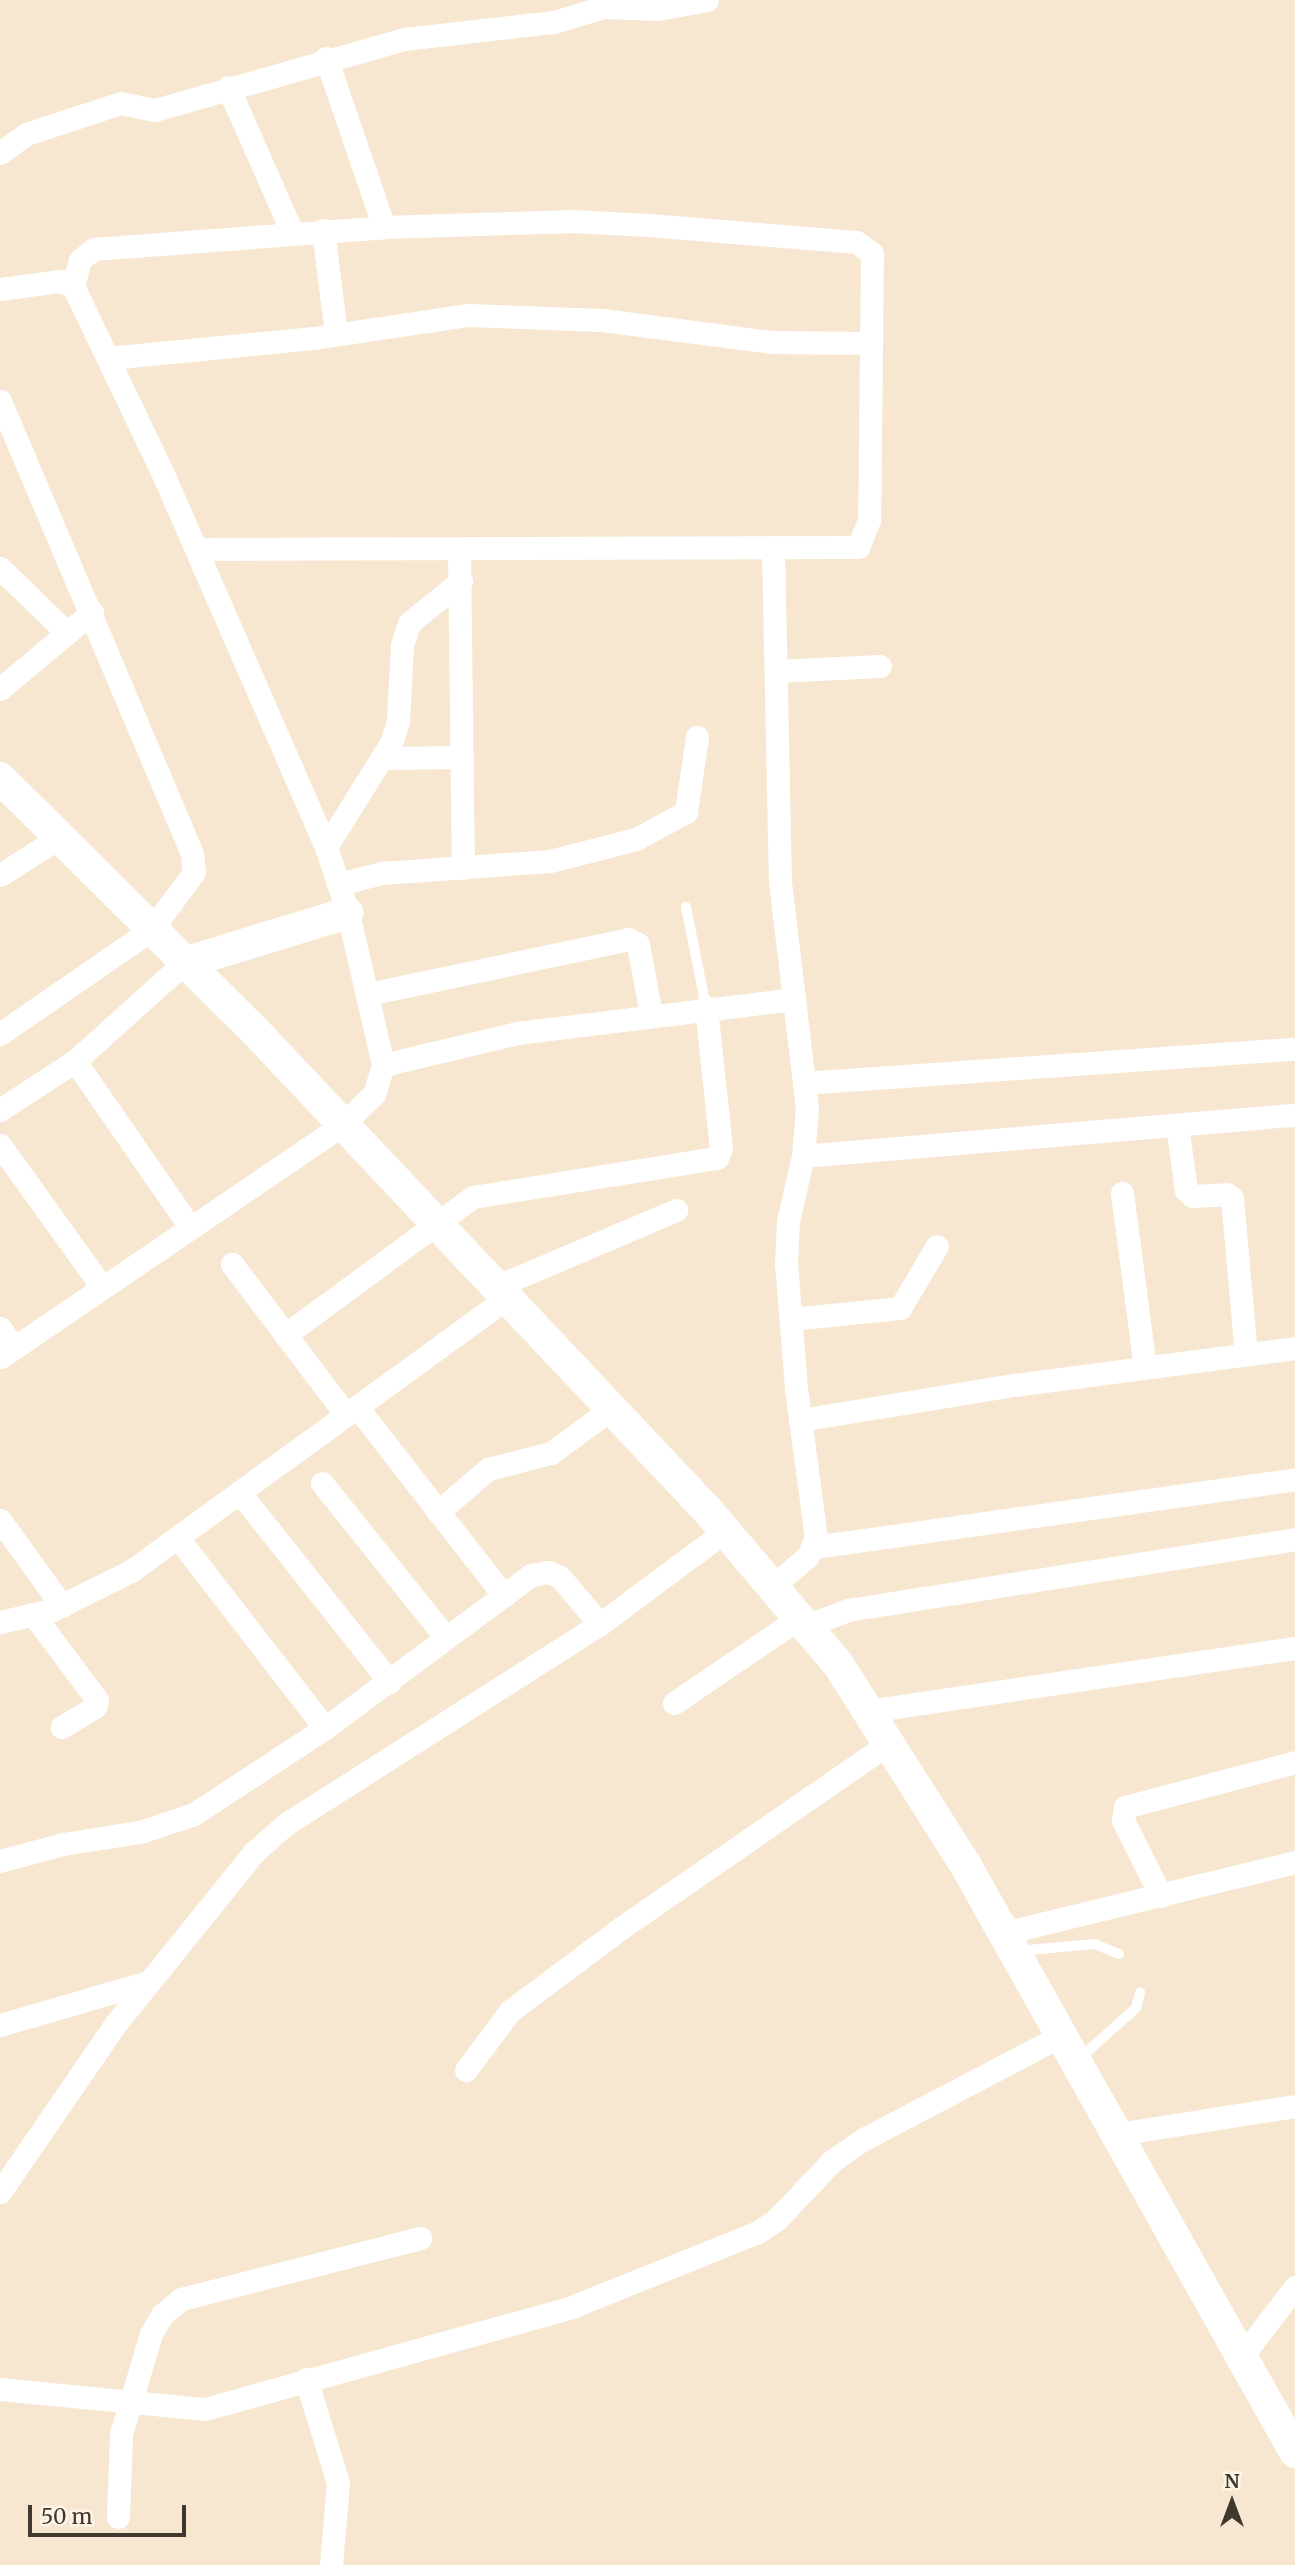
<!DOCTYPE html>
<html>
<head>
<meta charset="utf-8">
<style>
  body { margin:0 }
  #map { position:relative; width:1295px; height:2565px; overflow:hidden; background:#f7e7d0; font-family:Merriweather,serif }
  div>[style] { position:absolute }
  .service>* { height:10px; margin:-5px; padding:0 5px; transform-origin:5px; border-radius:5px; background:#fff }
  .minor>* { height:23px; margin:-11.5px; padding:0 11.5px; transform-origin:11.5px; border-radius:11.5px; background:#fff }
  .secondary>* { height:32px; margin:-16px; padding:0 16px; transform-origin:16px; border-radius:16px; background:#fff }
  span { translate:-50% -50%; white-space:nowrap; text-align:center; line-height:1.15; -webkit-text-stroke:6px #fff5e7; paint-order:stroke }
  .north { position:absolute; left:1197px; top:2467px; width:70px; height:70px; -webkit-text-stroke:5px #fff5e7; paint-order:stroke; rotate:0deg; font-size:19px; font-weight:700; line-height:28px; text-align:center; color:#3e382f }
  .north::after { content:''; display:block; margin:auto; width:24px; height:32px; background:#3e382f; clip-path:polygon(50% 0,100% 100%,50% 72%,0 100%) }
  .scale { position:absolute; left:28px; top:2505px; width:158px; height:32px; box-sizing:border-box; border:4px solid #3e382f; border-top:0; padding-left:9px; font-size:21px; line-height:24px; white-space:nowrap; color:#3e382f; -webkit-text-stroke:5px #fff5e7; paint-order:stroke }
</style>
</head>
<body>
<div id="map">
  <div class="service">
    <i style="left:686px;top:907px;width:102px;rotate:78.7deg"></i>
    <i style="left:1017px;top:1951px;width:78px;rotate:-5.1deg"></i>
    <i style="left:1095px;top:1944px;width:26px;rotate:23deg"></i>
    <i style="left:1080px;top:2058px;width:75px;rotate:-41.8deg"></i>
    <i style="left:1136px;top:2008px;width:16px;rotate:-75deg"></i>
  </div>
  <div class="minor">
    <i style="left:326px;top:58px;width:179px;rotate:71.1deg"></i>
    <i style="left:228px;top:87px;width:158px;rotate:66.2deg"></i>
    <i style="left:0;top:153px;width:32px;rotate:-36deg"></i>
    <i style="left:26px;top:134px;width:100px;rotate:-18.1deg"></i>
    <i style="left:121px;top:103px;width:35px;rotate:12deg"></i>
    <i style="left:155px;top:110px;width:259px;rotate:-15.9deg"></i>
    <i style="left:404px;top:39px;width:151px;rotate:-6.5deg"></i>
    <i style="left:554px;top:22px;width:52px;rotate:-16.7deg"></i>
    <i style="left:604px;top:7px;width:54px;rotate:2.1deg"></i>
    <i style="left:658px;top:9px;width:50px;rotate:-10.4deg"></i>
    <i style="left:323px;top:230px;width:105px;rotate:82.9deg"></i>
    <i style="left:73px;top:286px;width:27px;rotate:-75deg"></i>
    <i style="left:80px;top:260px;width:18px;rotate:-38deg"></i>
    <i style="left:94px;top:249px;width:291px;rotate:-4.3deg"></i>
    <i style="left:384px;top:227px;width:186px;rotate:-1.8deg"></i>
    <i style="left:570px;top:221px;width:79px;rotate:2.9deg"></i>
    <i style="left:649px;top:225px;width:208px;rotate:4.7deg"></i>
    <i style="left:856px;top:242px;width:19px;rotate:35deg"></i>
    <i style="left:872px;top:253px;width:267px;rotate:90.6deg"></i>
    <i style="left:869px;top:520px;width:29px;rotate:112deg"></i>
    <i style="left:858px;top:547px;width:662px;rotate:179.83deg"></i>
    <i style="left:0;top:289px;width:61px;rotate:-7.6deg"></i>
    <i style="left:60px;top:281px;width:14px;rotate:21deg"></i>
    <i style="left:73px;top:286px;width:208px;rotate:64.4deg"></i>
    <i style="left:163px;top:474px;width:407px;rotate:66.4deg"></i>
    <i style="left:326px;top:847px;width:70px;rotate:71.6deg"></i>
    <i style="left:348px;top:913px;width:156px;rotate:77deg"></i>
    <i style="left:383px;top:1065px;width:30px;rotate:107deg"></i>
    <i style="left:374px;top:1094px;width:45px;rotate:135.9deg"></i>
    <i style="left:342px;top:1125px;width:413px;rotate:145.8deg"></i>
    <i style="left:109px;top:358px;width:206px;rotate:-5.6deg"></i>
    <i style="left:314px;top:338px;width:156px;rotate:-8.5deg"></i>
    <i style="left:468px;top:315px;width:134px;rotate:2.1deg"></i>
    <i style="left:602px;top:320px;width:170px;rotate:7.4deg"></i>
    <i style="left:771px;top:342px;width:100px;rotate:0.6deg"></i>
    <i style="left:0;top:401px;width:492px;rotate:67deg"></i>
    <i style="left:192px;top:854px;width:18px;rotate:84deg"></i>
    <i style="left:194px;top:872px;width:71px;rotate:126.4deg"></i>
    <i style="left:152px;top:929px;width:185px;rotate:145.4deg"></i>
    <i style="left:773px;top:550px;width:332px;rotate:88.8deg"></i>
    <i style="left:780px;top:882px;width:228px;rotate:83.2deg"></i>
    <i style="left:807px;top:1108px;width:48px;rotate:94.8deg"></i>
    <i style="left:803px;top:1156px;width:67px;rotate:103deg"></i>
    <i style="left:788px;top:1221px;width:42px;rotate:92.7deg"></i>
    <i style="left:786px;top:1263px;width:125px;rotate:85.4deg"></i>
    <i style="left:796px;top:1388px;width:151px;rotate:82.4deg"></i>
    <i style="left:816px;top:1538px;width:21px;rotate:115deg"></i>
    <i style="left:807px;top:1557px;width:43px;rotate:139.7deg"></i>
    <i style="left:459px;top:551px;width:317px;rotate:89.3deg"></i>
    <i style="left:0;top:568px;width:93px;rotate:44.1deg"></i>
    <i style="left:777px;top:671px;width:103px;rotate:-2.8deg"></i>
    <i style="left:0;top:689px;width:120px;rotate:-39.9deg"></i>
    <i style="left:382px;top:758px;width:80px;rotate:-0.7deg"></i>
    <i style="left:326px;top:847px;width:123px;rotate:-58deg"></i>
    <i style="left:391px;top:743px;width:23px;rotate:-72deg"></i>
    <i style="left:398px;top:721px;width:76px;rotate:-87deg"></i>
    <i style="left:402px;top:645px;width:23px;rotate:-72deg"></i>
    <i style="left:409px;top:623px;width:67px;rotate:-38.9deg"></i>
    <i style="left:0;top:875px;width:71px;rotate:-32.3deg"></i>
    <i style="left:338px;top:884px;width:45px;rotate:-14deg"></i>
    <i style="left:382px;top:873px;width:168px;rotate:-4.1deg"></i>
    <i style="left:550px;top:861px;width:89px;rotate:-14.3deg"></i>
    <i style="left:636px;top:839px;width:57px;rotate:-28.4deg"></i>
    <i style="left:686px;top:812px;width:76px;rotate:-81.7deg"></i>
    <i style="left:368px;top:994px;width:266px;rotate:-11.9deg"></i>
    <i style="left:628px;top:939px;width:11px;rotate:27deg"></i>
    <i style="left:638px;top:944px;width:72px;rotate:79.6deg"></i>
    <i style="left:75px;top:1061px;width:202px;rotate:55.3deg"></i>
    <i style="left:383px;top:1065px;width:138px;rotate:-13.4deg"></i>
    <i style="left:517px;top:1033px;width:279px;rotate:-7deg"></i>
    <i style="left:804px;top:1083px;width:492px;rotate:-4deg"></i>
    <i style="left:0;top:1110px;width:90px;rotate:-33.2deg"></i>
    <i style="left:75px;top:1061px;width:147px;rotate:-42deg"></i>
    <i style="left:1177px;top:1125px;width:66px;rotate:82.1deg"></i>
    <i style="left:1186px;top:1190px;width:8px;rotate:45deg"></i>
    <i style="left:1192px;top:1196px;width:35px;rotate:-3deg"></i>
    <i style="left:1227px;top:1194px;width:6px;rotate:39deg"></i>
    <i style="left:1232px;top:1198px;width:157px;rotate:84.9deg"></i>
    <i style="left:0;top:1145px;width:175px;rotate:54.3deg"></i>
    <i style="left:803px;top:1156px;width:494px;rotate:-4.8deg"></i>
    <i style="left:1122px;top:1193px;width:176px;rotate:82.5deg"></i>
    <i style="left:232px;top:1264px;width:189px;rotate:52.9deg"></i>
    <i style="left:495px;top:1287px;width:197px;rotate:-23deg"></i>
    <i style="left:791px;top:1319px;width:110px;rotate:-5.8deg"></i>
    <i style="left:900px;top:1308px;width:72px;rotate:-59.2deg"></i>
    <i style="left:0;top:1328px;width:24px;rotate:54deg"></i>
    <i style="left:285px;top:1335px;width:233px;rotate:-36.3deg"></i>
    <i style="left:473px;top:1197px;width:247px;rotate:-9.1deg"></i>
    <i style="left:717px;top:1158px;width:11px;rotate:-68deg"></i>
    <i style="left:721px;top:1148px;width:142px;rotate:-96.1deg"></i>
    <i style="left:357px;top:1407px;width:239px;rotate:52.1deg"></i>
    <i style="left:800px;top:1420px;width:217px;rotate:-9.3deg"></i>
    <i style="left:1014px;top:1385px;width:283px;rotate:-7.5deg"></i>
    <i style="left:322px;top:1483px;width:198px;rotate:51.3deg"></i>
    <i style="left:240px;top:1493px;width:241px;rotate:51.6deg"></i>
    <i style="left:438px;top:1512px;width:66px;rotate:-40.7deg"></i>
    <i style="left:488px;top:1469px;width:65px;rotate:-14.3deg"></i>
    <i style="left:551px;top:1453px;width:74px;rotate:-36.3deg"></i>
    <i style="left:0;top:1520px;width:106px;rotate:54.2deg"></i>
    <i style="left:178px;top:1538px;width:240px;rotate:52.3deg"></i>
    <i style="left:814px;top:1547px;width:486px;rotate:-8deg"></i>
    <i style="left:33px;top:1614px;width:107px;rotate:53.3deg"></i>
    <i style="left:97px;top:1700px;width:7px;rotate:106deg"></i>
    <i style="left:95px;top:1707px;width:39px;rotate:149deg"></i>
    <i style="left:0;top:1622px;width:53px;rotate:-13deg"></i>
    <i style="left:52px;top:1610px;width:88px;rotate:-26.3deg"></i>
    <i style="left:131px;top:1571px;width:463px;rotate:-36deg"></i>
    <i style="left:806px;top:1626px;width:45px;rotate:-20.9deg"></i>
    <i style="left:848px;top:1610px;width:453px;rotate:-9deg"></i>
    <i style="left:674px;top:1703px;width:151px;rotate:-34.2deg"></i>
    <i style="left:868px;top:1711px;width:432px;rotate:-8.4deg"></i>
    <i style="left:0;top:1861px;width:65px;rotate:-15.1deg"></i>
    <i style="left:63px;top:1844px;width:78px;rotate:-8.9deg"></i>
    <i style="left:140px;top:1832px;width:57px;rotate:-18.4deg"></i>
    <i style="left:194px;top:1814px;width:157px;rotate:-33.3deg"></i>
    <i style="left:325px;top:1728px;width:257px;rotate:-36.6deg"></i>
    <i style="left:531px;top:1575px;width:17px;rotate:-10deg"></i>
    <i style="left:548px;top:1572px;width:13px;rotate:23deg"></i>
    <i style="left:560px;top:1577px;width:62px;rotate:49.6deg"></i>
    <i style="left:1161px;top:1896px;width:85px;rotate:-116.6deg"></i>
    <i style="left:1123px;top:1820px;width:13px;rotate:-81deg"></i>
    <i style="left:1125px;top:1807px;width:176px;rotate:-14.8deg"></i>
    <i style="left:1004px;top:1933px;width:300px;rotate:-13.7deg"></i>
    <i style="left:0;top:2025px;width:154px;rotate:-16.2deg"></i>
    <i style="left:466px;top:2070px;width:74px;rotate:-53.3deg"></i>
    <i style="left:510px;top:2011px;width:139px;rotate:-36.8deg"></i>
    <i style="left:621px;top:1928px;width:326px;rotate:-34.6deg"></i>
    <i style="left:1118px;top:2134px;width:179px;rotate:-9deg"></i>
    <i style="left:0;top:2192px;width:206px;rotate:-55.5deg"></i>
    <i style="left:117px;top:2022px;width:218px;rotate:-51.1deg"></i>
    <i style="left:254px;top:1852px;width:43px;rotate:-41.2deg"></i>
    <i style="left:286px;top:1824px;width:372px;rotate:-32.5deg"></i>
    <i style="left:600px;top:1624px;width:156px;rotate:-36.6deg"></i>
    <i style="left:1242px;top:2356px;width:87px;rotate:-52.5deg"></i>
    <i style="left:306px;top:2379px;width:109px;rotate:72.9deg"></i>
    <i style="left:338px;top:2483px;width:82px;rotate:94.9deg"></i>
    <i style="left:0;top:2389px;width:206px;rotate:5.6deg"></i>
    <i style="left:205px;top:2409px;width:378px;rotate:-15.5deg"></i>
    <i style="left:569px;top:2308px;width:204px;rotate:-21.9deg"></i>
    <i style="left:758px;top:2232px;width:23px;rotate:-34deg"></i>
    <i style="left:777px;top:2219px;width:80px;rotate:-46.5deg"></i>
    <i style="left:832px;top:2161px;width:39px;rotate:-35deg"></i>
    <i style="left:864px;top:2139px;width:224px;rotate:-27.7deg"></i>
    <i style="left:118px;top:2517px;width:83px;rotate:-87.9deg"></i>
    <i style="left:121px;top:2434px;width:104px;rotate:-73.3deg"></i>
    <i style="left:151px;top:2334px;width:22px;rotate:-60deg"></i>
    <i style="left:162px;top:2315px;width:25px;rotate:-40deg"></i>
    <i style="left:181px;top:2299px;width:247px;rotate:-14.3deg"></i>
  </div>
  <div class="secondary">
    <i style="left:0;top:778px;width:358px;rotate:44.8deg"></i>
    <i style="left:254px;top:1030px;width:663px;rotate:46.65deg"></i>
    <i style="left:709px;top:1512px;width:199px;rotate:49.7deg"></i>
    <i style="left:838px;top:1664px;width:237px;rotate:57.6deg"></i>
    <i style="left:965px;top:1864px;width:674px;rotate:60.7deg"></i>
    <i style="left:184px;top:963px;width:171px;rotate:-17deg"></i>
  </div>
  <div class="north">N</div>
  <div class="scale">50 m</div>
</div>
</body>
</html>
